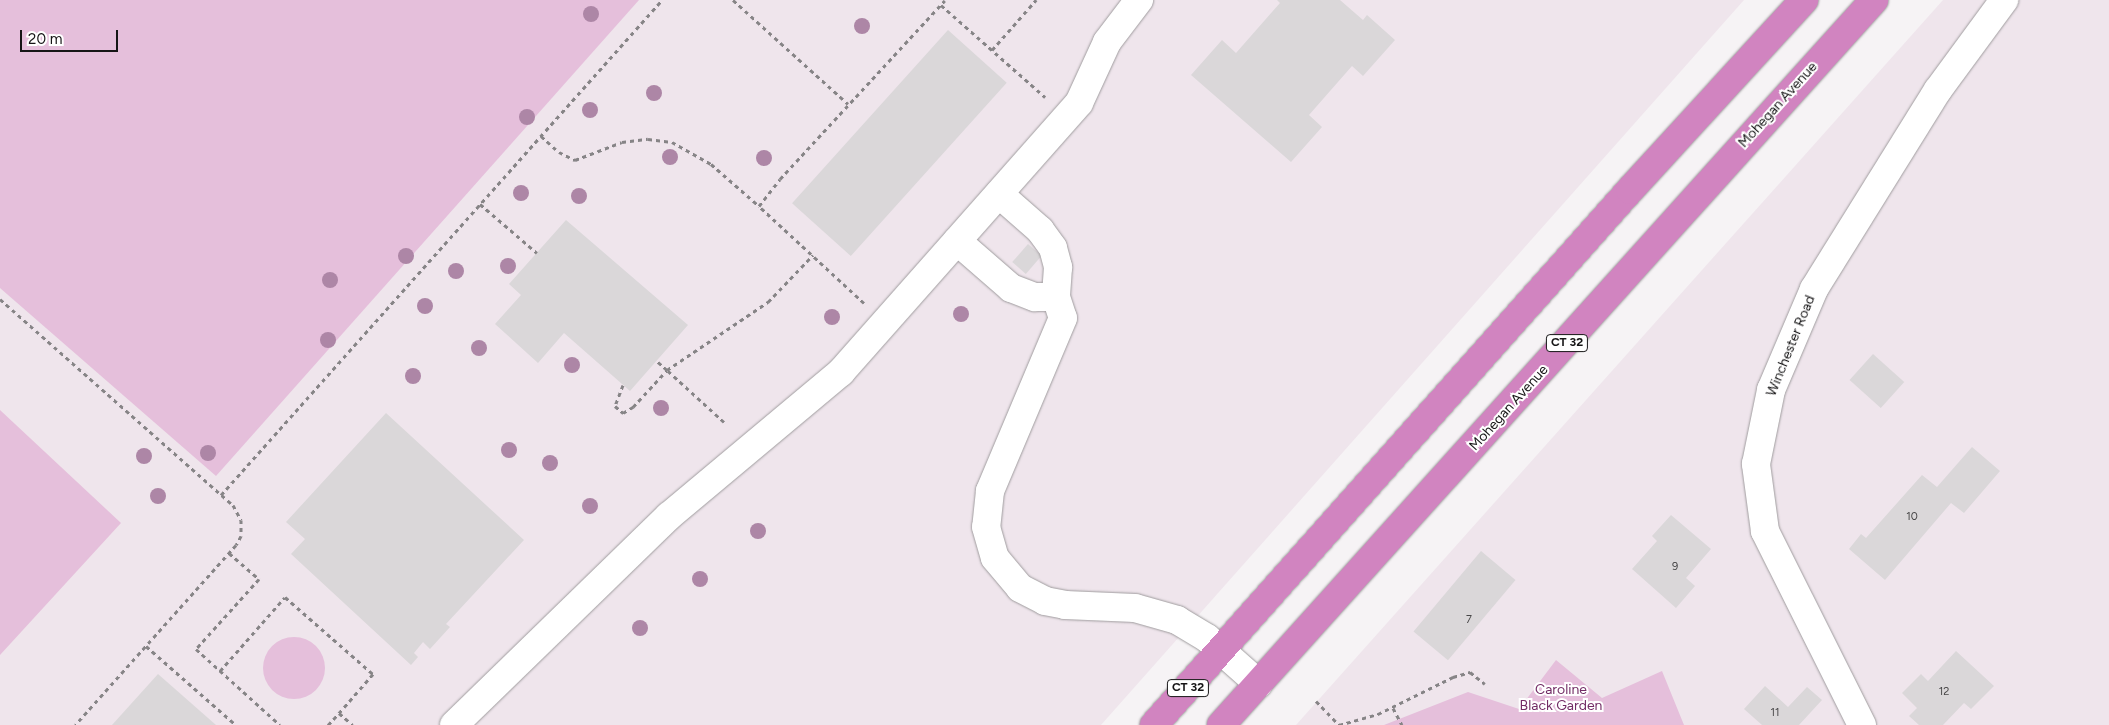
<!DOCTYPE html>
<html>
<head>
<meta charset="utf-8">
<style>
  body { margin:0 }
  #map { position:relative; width:2109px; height:725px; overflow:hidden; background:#f6f3f5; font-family:Figtree,sans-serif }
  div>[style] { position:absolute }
  .built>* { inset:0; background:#efe5ec }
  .green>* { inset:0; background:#e5bfdb }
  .round { border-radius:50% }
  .building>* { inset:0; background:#dad7d9; transform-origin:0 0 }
  .path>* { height:3px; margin-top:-1.5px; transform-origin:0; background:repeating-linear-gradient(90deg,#868486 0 4px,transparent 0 8px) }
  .roads { filter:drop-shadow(0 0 1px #9f9c9e) drop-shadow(0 0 1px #9f9c9e) }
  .minor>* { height:28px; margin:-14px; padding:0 14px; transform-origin:14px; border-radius:14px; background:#fff }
  .highway>* { height:28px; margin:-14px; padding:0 14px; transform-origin:14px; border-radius:14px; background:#d184c0 }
  .trees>* { width:16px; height:16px; margin:-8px; border-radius:50%; background:#ad86a6 }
  span { translate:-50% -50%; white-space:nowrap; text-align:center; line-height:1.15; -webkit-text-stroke:4px #fff; paint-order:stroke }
  .number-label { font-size:11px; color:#474647 }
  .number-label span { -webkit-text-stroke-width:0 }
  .shield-label span { padding:1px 4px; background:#fff; border:1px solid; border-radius:4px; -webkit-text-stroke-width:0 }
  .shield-label { font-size:12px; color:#161516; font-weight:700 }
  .street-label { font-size:14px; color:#161516 }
  .park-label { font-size:14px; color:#722c65 }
  .scale { position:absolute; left:20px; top:30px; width:98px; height:22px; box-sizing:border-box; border:2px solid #161516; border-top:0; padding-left:6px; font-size:15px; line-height:18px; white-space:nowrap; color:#161516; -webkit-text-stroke:4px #fff; paint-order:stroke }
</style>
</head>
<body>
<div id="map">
  <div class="built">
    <i style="clip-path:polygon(0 0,1744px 0,1101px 725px,0 725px)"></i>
    <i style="clip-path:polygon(1943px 0,2109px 0,2109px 725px,1296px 725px)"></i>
  </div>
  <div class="green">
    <i style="clip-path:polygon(0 0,639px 0,216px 476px,0 288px)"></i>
    <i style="clip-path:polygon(0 410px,121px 523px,0 655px)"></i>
    <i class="round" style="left:263px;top:637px;width:62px;height:62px"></i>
    <i style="clip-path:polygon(1556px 660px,1602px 698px,1662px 671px,1684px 725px,1384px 725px,1468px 692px,1519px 709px)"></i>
  </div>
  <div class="building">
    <i style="clip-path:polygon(1277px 0,1340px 0,1363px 20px,1367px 15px,1395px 40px,1363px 76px,1352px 66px,1309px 115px,1322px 127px,1291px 162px,1191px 75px,1222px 40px,1236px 53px,1280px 3px)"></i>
    <i style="left:948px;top:30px;width:79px;height:233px;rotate:42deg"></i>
    <i style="clip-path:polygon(566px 220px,688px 325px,630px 391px,564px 333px,538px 363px,495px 324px,521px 295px,509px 284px)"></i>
    <i style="left:1028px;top:244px;width:18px;height:24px;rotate:41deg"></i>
    <i style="left:1873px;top:354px;width:42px;height:35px;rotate:42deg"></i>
    <i style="clip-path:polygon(386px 413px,524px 540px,446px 624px,450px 627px,430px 649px,423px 642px,414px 653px,418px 657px,411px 665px,291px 554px,305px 539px,286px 522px)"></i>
    <i style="clip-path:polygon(1972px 447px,2000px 471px,1964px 513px,1951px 503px,1885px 580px,1849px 549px,1861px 534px,1866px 538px,1922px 475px,1937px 487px)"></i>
    <i style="clip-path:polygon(1671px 515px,1711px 549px,1686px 578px,1695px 586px,1676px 608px,1632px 569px,1657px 541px,1652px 536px)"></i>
    <i style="left:1481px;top:551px;width:45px;height:105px;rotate:40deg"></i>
    <i style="clip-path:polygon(1956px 651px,1994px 686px,1971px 709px,1964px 703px,1943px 725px,1919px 725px,1909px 716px,1917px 708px,1902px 693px,1921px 674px,1928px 681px)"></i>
    <i style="clip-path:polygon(158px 674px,216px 725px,112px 725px)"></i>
    <i style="clip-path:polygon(1765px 686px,1788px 707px,1807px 687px,1822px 700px,1799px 725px,1762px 725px,1744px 709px)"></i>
  </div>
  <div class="path">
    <i style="left:733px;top:0;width:155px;rotate:42.1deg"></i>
    <i style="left:941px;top:5px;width:139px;rotate:41.5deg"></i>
    <i style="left:992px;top:50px;width:67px;rotate:-48.7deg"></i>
    <i style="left:541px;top:136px;width:24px;rotate:42deg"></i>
    <i style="left:559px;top:152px;width:18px;rotate:27deg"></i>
    <i style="left:575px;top:160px;width:50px;rotate:-21deg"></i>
    <i style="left:622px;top:142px;width:26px;rotate:-7deg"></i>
    <i style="left:648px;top:139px;width:24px;rotate:7deg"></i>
    <i style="left:672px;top:142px;width:45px;rotate:29.4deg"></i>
    <i style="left:711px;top:164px;width:64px;rotate:41.2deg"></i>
    <i style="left:480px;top:204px;width:75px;rotate:40.7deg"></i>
    <i style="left:0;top:299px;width:311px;rotate:41.5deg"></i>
    <i style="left:233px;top:505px;width:17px;rotate:62deg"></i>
    <i style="left:241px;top:520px;width:16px;rotate:90deg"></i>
    <i style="left:241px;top:536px;width:10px;rotate:119deg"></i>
    <i style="left:236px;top:545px;width:241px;rotate:131.8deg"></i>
    <i style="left:864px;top:303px;width:143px;rotate:-137.3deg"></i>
    <i style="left:759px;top:206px;width:34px;rotate:-52deg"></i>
    <i style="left:780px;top:179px;width:243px;rotate:-47.3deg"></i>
    <i style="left:623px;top:385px;width:22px;rotate:111deg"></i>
    <i style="left:615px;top:406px;width:11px;rotate:41deg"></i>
    <i style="left:623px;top:413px;width:12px;rotate:-31deg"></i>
    <i style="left:633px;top:407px;width:50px;rotate:-47.4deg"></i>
    <i style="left:667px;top:370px;width:13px;rotate:-138deg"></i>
    <i style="left:724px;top:422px;width:77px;rotate:-137.6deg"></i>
    <i style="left:667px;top:370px;width:122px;rotate:-34deg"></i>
    <i style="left:768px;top:302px;width:65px;rotate:-46.2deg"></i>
    <i style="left:221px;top:495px;width:663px;rotate:-48.3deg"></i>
    <i style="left:229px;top:553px;width:40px;rotate:41deg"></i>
    <i style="left:259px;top:579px;width:94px;rotate:132deg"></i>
    <i style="left:196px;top:649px;width:113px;rotate:42.1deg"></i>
    <i style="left:146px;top:646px;width:120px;rotate:41.3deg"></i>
    <i style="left:220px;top:671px;width:98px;rotate:-48.7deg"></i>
    <i style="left:285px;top:597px;width:117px;rotate:41.2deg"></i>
    <i style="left:373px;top:674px;width:52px;rotate:131.1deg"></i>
    <i style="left:1316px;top:701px;width:33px;rotate:46deg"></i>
    <i style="left:1339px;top:725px;width:41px;rotate:-15.8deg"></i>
    <i style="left:1378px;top:714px;width:84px;rotate:-26.3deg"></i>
    <i style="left:1453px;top:677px;width:18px;rotate:-16deg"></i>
    <i style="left:1470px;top:672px;width:19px;rotate:39deg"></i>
    <i style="left:1393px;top:708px;width:19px;rotate:62deg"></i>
    <i style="left:328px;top:725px;width:16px;rotate:-47deg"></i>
    <i style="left:339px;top:713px;width:18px;rotate:41deg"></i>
  </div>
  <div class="roads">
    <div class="minor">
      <i style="left:999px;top:194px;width:55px;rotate:41.3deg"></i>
      <i style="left:1040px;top:230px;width:22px;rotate:54deg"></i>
      <i style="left:1053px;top:248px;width:20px;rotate:75deg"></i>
      <i style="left:1058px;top:267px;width:30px;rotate:94deg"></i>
      <i style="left:1056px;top:297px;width:22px;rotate:72deg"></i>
      <i style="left:1063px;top:318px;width:188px;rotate:112.9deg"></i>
      <i style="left:990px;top:491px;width:36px;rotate:96deg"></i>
      <i style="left:986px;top:527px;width:32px;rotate:74deg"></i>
      <i style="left:995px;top:558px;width:39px;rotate:50deg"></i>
      <i style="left:1020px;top:588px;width:28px;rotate:27deg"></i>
      <i style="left:1045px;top:601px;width:20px;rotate:11deg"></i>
      <i style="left:1065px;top:605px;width:70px;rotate:2.5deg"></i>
      <i style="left:1135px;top:608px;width:44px;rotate:15.9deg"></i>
      <i style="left:1177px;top:620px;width:35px;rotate:31deg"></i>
      <i style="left:1207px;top:638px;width:69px;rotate:41.5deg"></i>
      <i style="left:957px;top:241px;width:72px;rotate:41deg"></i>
      <i style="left:1011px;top:288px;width:26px;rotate:21deg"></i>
      <i style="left:1035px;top:297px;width:21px"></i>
      <i style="left:454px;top:725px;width:300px;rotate:-44.2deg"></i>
      <i style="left:669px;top:516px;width:224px;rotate:-39.9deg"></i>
      <i style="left:841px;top:372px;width:359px;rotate:-48.5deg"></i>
      <i style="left:1079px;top:103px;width:67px;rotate:-65.3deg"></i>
      <i style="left:1107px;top:42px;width:53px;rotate:-52.7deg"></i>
      <i style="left:1862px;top:725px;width:217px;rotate:-116.6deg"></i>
      <i style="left:1765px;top:531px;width:68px;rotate:-97.7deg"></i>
      <i style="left:1756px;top:464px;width:76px;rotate:-78.5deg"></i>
      <i style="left:1771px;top:390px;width:110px;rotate:-66.9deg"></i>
      <i style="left:1814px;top:289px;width:234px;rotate:-58.1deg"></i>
      <i style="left:1938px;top:90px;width:112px;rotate:-53.7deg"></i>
    </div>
    <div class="highway">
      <i style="left:1154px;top:725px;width:716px;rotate:-48.34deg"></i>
      <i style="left:1630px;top:190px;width:258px;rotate:-47.5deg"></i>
      <i style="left:1221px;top:725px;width:976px;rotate:-47.99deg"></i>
    </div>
  </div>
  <div class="trees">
    <i style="left:591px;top:14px"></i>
    <i style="left:862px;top:26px"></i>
    <i style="left:654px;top:93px"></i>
    <i style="left:590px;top:110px"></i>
    <i style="left:527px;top:117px"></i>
    <i style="left:670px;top:157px"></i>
    <i style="left:764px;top:158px"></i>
    <i style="left:521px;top:193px"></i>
    <i style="left:579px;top:196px"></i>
    <i style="left:406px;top:256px"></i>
    <i style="left:508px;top:266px"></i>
    <i style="left:456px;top:271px"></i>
    <i style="left:330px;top:280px"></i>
    <i style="left:425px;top:306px"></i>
    <i style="left:961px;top:314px"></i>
    <i style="left:832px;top:317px"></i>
    <i style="left:328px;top:340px"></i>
    <i style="left:479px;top:348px"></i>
    <i style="left:572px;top:365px"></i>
    <i style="left:413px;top:376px"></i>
    <i style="left:661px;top:408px"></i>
    <i style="left:509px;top:450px"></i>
    <i style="left:208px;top:453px"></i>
    <i style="left:144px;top:456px"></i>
    <i style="left:550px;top:463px"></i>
    <i style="left:158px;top:496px"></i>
    <i style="left:590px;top:506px"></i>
    <i style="left:758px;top:531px"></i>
    <i style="left:700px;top:579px"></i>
    <i style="left:640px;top:628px"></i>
  </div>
  <div class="number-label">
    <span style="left:1912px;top:517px">10</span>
    <span style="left:1675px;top:567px">9</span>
    <span style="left:1469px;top:620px">7</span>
    <span style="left:1944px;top:692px">12</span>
    <span style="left:1775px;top:713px">11</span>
  </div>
  <div class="shield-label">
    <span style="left:1567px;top:343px">CT 32</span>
    <span style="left:1188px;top:688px">CT 32</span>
  </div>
  <div class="street-label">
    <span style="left:1778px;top:105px;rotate:-48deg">Mohegan Avenue</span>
    <span style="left:1791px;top:346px;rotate:-68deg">Winchester Road</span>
    <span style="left:1509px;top:408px;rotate:-48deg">Mohegan Avenue</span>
  </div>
  <div class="park-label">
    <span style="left:1561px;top:698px">Caroline<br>Black Garden</span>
  </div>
  <div class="scale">20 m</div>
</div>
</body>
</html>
